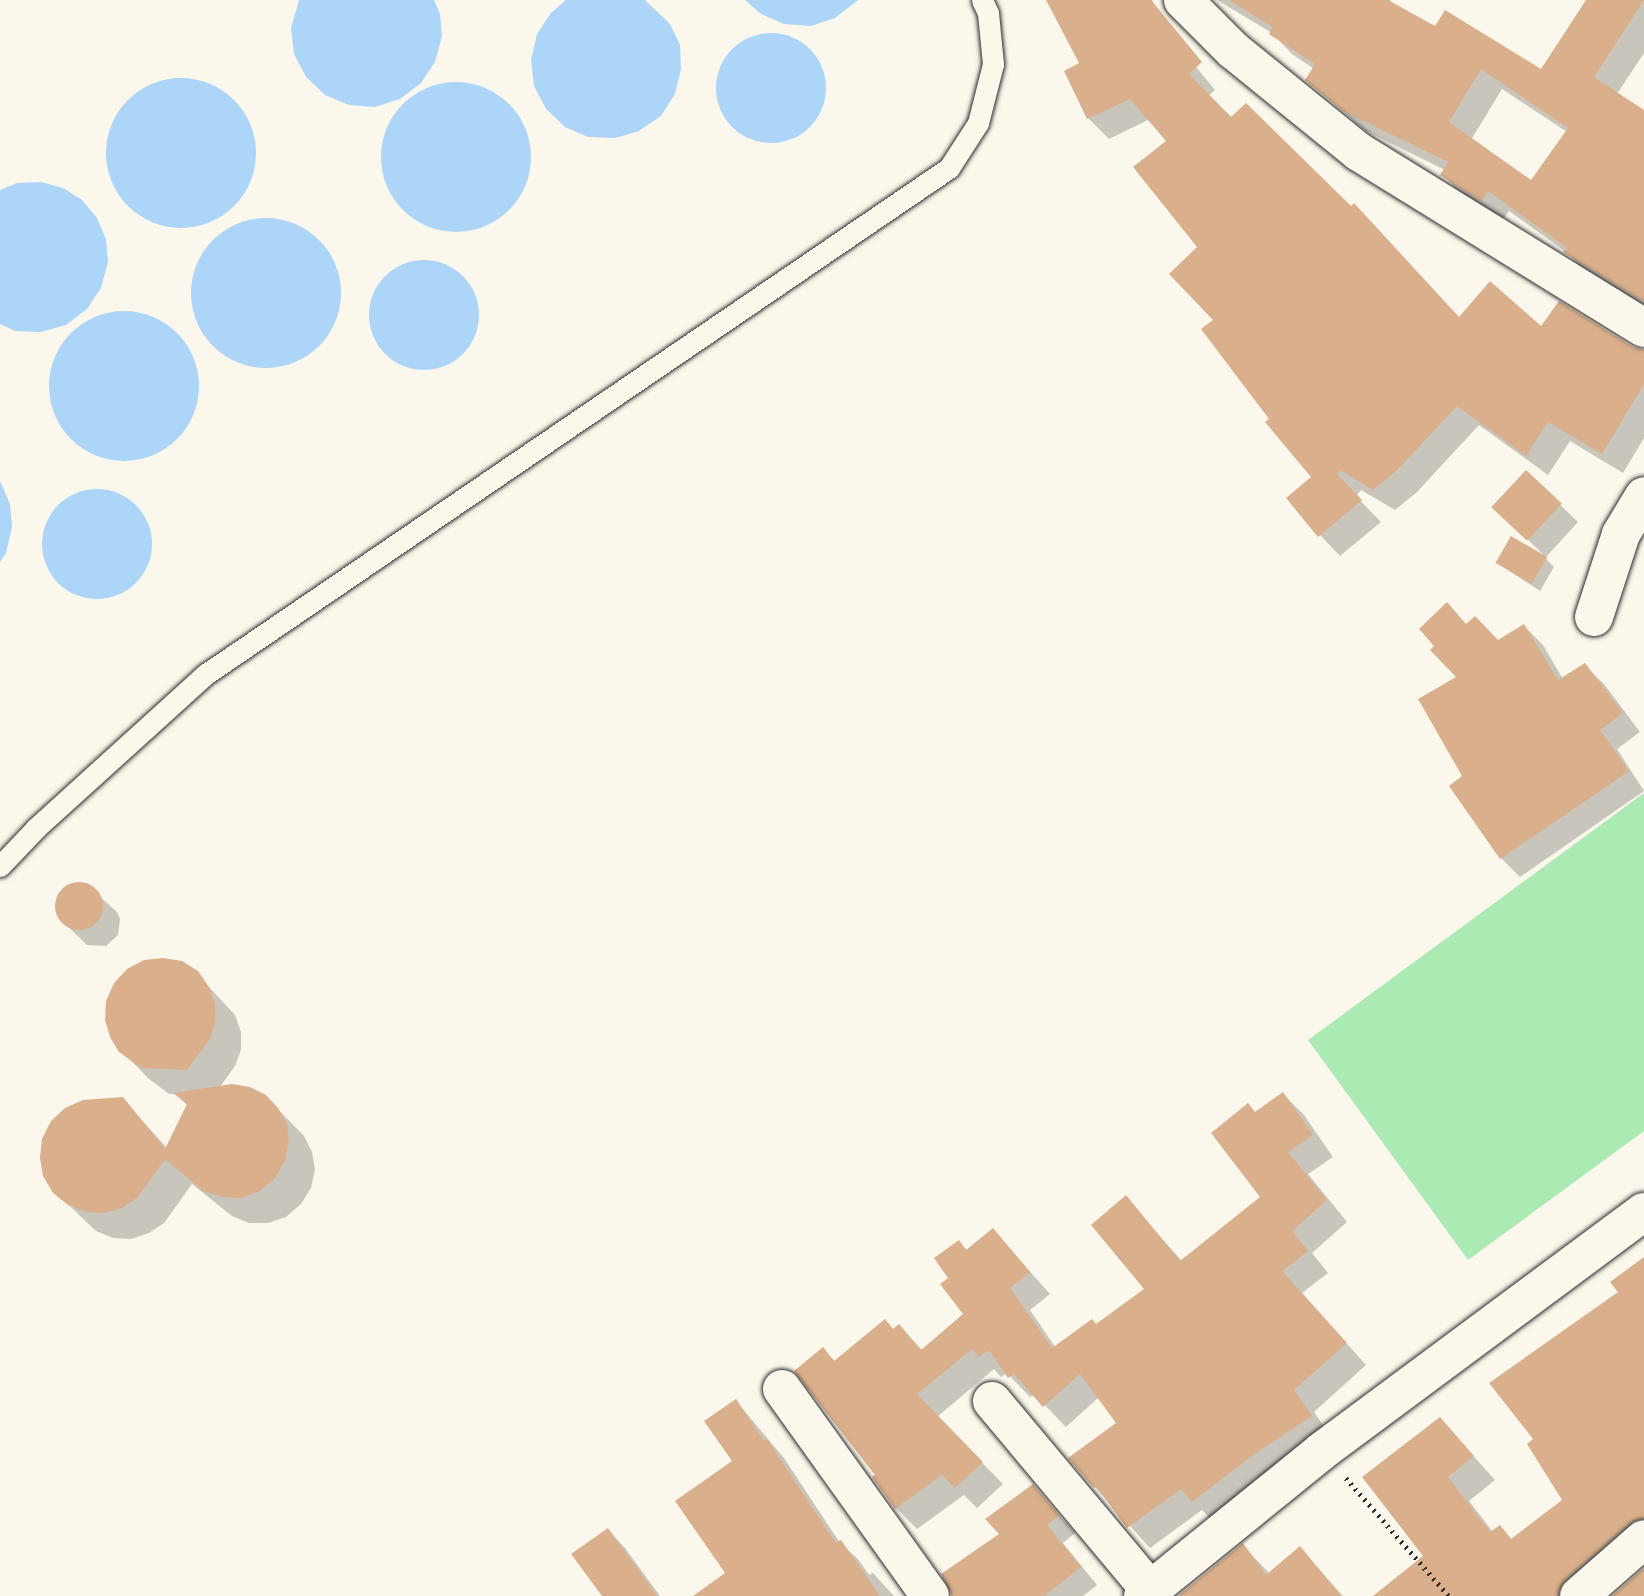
<!DOCTYPE html>
<html>
<head>
<meta charset="utf-8">
<style>
  body { margin:0 }
  #map { position:relative; width:1644px; height:1596px; overflow:hidden; background:#fbf7ec; font-family:Pangolin,sans-serif }
  div>[style] { position:absolute }
  .green>* { inset:0; background:#abebb3 }
  .water>* { inset:0; background:#acd5f7 }
  .round { border-radius:50% }
  .shadow>* { inset:0; background:#0003 }
  .building>* { inset:0; background:#daaf8b; transform-origin:0 0 }
  .path>* { height:4.5px; margin-top:-2.25px; transform-origin:0; background:repeating-linear-gradient(90deg,#2b2b2b 0 2px,transparent 0 7px) }
  .roads { filter:drop-shadow(0 0 2px #2b2b2b) drop-shadow(0 0 2px #2b2b2b) }
  .service>* { height:21px; margin:-10.5px; padding:0 10.5px; transform-origin:10.5px; border-radius:10.5px; background:#fbf7ec }
  .minor>* { height:38px; margin:-19px; padding:0 19px; transform-origin:19px; border-radius:19px; background:#fbf7ec }
  span { translate:-50% -50%; white-space:nowrap; text-align:center; line-height:1.15; -webkit-text-stroke:5px #fbf7ec; paint-order:stroke }
</style>
</head>
<body>
<div id="map">
  <div class="green">
    <i style="clip-path:polygon(1644px 793px,1644px 1131px,1468px 1260px,1308px 1040px)"></i>
  </div>
  <div class="water">
    <i style="clip-path:polygon(299px 0,434px 0,440px 14px,442px 36px,435px 62px,421px 83px,400px 99px,375px 107px,349px 105px,325px 95px,306px 77px,294px 54px,291px 28px)"></i>
    <i style="clip-path:polygon(566px 0,645px 0,670px 24px,680px 45px,681px 69px,675px 94px,661px 116px,639px 131px,615px 138px,588px 137px,565px 127px,546px 109px,534px 86px,531px 60px,537px 34px,551px 13px)"></i>
    <i style="clip-path:polygon(745px 0,858px 0,835px 18px,811px 26px,784px 24px,761px 14px)"></i>
    <i class="round" style="left:716px;top:33px;width:110px;height:110px"></i>
    <i class="round" style="left:106px;top:78px;width:150px;height:150px"></i>
    <i class="round" style="left:381px;top:82px;width:150px;height:150px"></i>
    <i style="clip-path:polygon(41px 182px,63px 188px,82px 200px,97px 218px,106px 239px,108px 262px,101px 288px,87px 309px,66px 325px,41px 332px,15px 331px,0 324px,0 190px,17px 183px)"></i>
    <i class="round" style="left:191px;top:218px;width:150px;height:150px"></i>
    <i class="round" style="left:369px;top:260px;width:110px;height:110px"></i>
    <i class="round" style="left:49px;top:311px;width:150px;height:150px"></i>
    <i style="clip-path:polygon(0 481px,10px 504px,12px 527px,6px 553px,0 562px)"></i>
    <i class="round" style="left:42px;top:489px;width:110px;height:110px"></i>
  </div>
  <div class="shadow">
    <i style="clip-path:polygon(1048px 0,1152px 0,1178px 45px,1215px 90px,1208px 96px,1460px 319px,1541px 328px,1644px 352px,1644px 438px,1623px 473px,1570px 441px,1548px 475px,1479px 425px,1417px 492px,1395px 510px,1361px 490px,1356px 496px,1381px 522px,1340px 556px,1320px 535px,1313px 478px,1271px 419px,1216px 320px,1200px 247px,1168px 141px,1150px 119px,1109px 139px,1088px 118px,1081px 64px)"></i>
    <i style="clip-path:polygon(evenodd,1217px 0,1391px 0,1389px 3px,1436px 28px,1542px 71px,1588px 0,1644px 0,1644px 53px,1617px 94px,1644px 112px,1644px 309px,1586px 273px,1566px 252px,1509px 211px,1502px 221px,1462px 195px,1442px 174px,1445px 170px,1366px 131px,1307px 80px,1314px 69px,1292px 54px,1272px 33px,1217px 0,1502px 89px,1567px 132px,1531px 182px,1471px 140px,1502px 89px)"></i>
    <i style="clip-path:polygon(1526px 472px,1578px 522px,1546px 557px,1511px 524px)"></i>
    <i style="clip-path:polygon(1545px 558px,1554px 567px,1540px 591px,1497px 563px)"></i>
    <i style="clip-path:polygon(1467px 626px,1498px 642px,1524px 626px,1543px 645px,1563px 679px,1585px 666px,1604px 684px,1640px 732px,1617px 749px,1644px 791px,1520px 877px,1501px 858px,1451px 786px,1464px 776px,1459px 678px)"></i>
    <i style="clip-path:polygon(86px 884px,117px 912px,120px 919px,118px 935px,106px 946px,87px 945px,58px 917px,56px 902px,59px 895px,71px 885px)"></i>
    <i style="clip-path:polygon(196px 973px,235px 1015px,241px 1032px,241px 1050px,235px 1066px,220px 1087px,265px 1096px,304px 1136px,312px 1152px,315px 1169px,311px 1188px,301px 1204px,286px 1217px,268px 1223px,249px 1223px,232px 1216px,192px 1184px,164px 1223px,149px 1233px,131px 1239px,113px 1238px,96px 1231px,54px 1191px,122px 1098px,167px 1148px,188px 1106px,176px 1094px,169px 1094px,148px 1078px,121px 1050px)"></i>
    <i style="clip-path:polygon(1283px 1094px,1304px 1115px,1333px 1157px,1308px 1174px,1347px 1222px,1312px 1253px,1328px 1273px,1302px 1293px,1366px 1365px,1314px 1412px,1332px 1438px,1214px 1522px,1202px 1510px,1150px 1548px,1095px 1487px,1119px 1423px,1099px 1397px,1066px 1427px,1035px 1395px,1030px 1397px,1007px 1373px,1001px 1377px,994px 1369px,937px 1417px,1003px 1484px,977px 1508px,964px 1495px,917px 1529px,896px 1508px,875px 1478px,877px 1476px,823px 1350px,836px 1362px,899px 1326px,923px 1351px,966px 1315px,951px 1279px,959px 1242px,968px 1251px,993px 1230px,1050px 1294px,1030px 1310px,1056px 1348px,1097px 1326px,1147px 1289px,1126px 1198px,1182px 1261px,1263px 1198px,1256px 1113px)"></i>
    <i style="clip-path:polygon(1644px 1259px,1644px 1553px,1597px 1596px,1376px 1596px,1425px 1556px,1440px 1419px,1495px 1480px,1469px 1501px,1493px 1532px,1500px 1527px,1512px 1540px,1565px 1500px,1535px 1440px,1620px 1293px)"></i>
    <i style="clip-path:polygon(736px 1401px,784px 1458px,840px 1543px,858px 1559px,869px 1575px,873px 1573px,894px 1596px,701px 1596px,728px 1573px)"></i>
    <i style="clip-path:polygon(1033px 1486px,1075px 1533px,1063px 1543px,1097px 1585px,1083px 1596px,953px 1596px,1001px 1534px)"></i>
    <i style="clip-path:polygon(608px 1530px,625px 1548px,660px 1596px,604px 1596px)"></i>
    <i style="clip-path:polygon(1243px 1546px,1270px 1574px,1300px 1548px,1343px 1596px,1181px 1596px)"></i>
  </div>
  <div class="building">
    <i style="clip-path:polygon(1046px 0,1151px 0,1202px 62px,1189px 74px,1231px 117px,1246px 103px,1351px 206px,1354px 203px,1459px 317px,1490px 281px,1541px 326px,1559px 301px,1633px 347px,1644px 350px,1644px 384px,1602px 454px,1548px 422px,1526px 456px,1457px 406px,1396px 471px,1373px 490px,1340px 470px,1337px 474px,1362px 500px,1318px 537px,1286px 498px,1311px 477px,1265px 422px,1269px 419px,1201px 329px,1213px 320px,1169px 274px,1197px 247px,1133px 167px,1166px 141px,1130px 99px,1087px 119px,1064px 71px,1079px 63px)"></i>
    <i style="clip-path:polygon(evenodd,1229px 0,1388px 0,1435px 26px,1445px 10px,1541px 69px,1586px 0,1644px 0,1594px 77px,1644px 110px,1644px 302px,1563px 252px,1567px 248px,1488px 191px,1481px 201px,1440px 175px,1448px 162px,1343px 111px,1305px 80px,1315px 64px,1269px 34px,1273px 27px,1229px 0,1481px 69px,1568px 128px,1531px 180px,1449px 122px,1481px 69px)"></i>
    <i style="left:1526px;top:470px;width:49px;height:51px;rotate:43deg"></i>
    <i style="left:1511px;top:536px;width:42px;height:31px;rotate:30deg"></i>
    <i style="clip-path:polygon(1447px 602px,1466px 624px,1475px 616px,1498px 640px,1524px 624px,1558px 680px,1585px 663px,1623px 713px,1600px 730px,1629px 771px,1500px 859px,1449px 786px,1462px 776px,1418px 699px,1456px 677px,1430px 650px,1434px 646px,1419px 629px)"></i>
    <i class="round" style="left:55px;top:882px;width:48px;height:48px"></i>
    <i style="clip-path:polygon(163px 958px,182px 961px,198px 971px,209px 987px,215px 1005px,215px 1022px,210px 1039px,187px 1070px,141px 1068px,119px 1052px,110px 1037px,105px 1020px,106px 1001px,114px 983px,127px 969px,144px 960px)"></i>
    <i style="clip-path:polygon(232px 1084px,250px 1087px,266px 1095px,278px 1108px,287px 1124px,289px 1142px,285px 1161px,275px 1178px,260px 1191px,241px 1198px,222px 1197px,203px 1191px,165px 1159px,138px 1197px,122px 1208px,104px 1213px,86px 1212px,68px 1205px,53px 1193px,43px 1176px,40px 1158px,42px 1139px,51px 1121px,65px 1108px,83px 1100px,123px 1097px,165px 1149px,187px 1104px,173px 1093px)"></i>
    <i style="clip-path:polygon(1283px 1092px,1313px 1135px,1288px 1152px,1327px 1200px,1292px 1231px,1308px 1251px,1282px 1271px,1347px 1343px,1294px 1390px,1312px 1416px,1253px 1455px,1192px 1502px,1181px 1489px,1127px 1528px,1096px 1486px,1094px 1488px,1068px 1458px,1116px 1423px,1080px 1374px,1043px 1407px,1014px 1374px,1008px 1378px,989px 1350px,979px 1357px,972px 1349px,917px 1394px,983px 1462px,955px 1488px,942px 1475px,895px 1509px,872px 1477px,875px 1475px,794px 1371px,823px 1347px,834px 1361px,885px 1319px,893px 1329px,899px 1324px,921px 1350px,963px 1314px,940px 1284px,948px 1278px,934px 1258px,959px 1240px,966px 1250px,993px 1228px,1030px 1272px,1010px 1288px,1052px 1348px,1092px 1319px,1096px 1324px,1144px 1289px,1091px 1225px,1126px 1195px,1180px 1261px,1260px 1197px,1211px 1133px,1248px 1103px,1255px 1112px)"></i>
    <i style="clip-path:polygon(1644px 1257px,1644px 1518px,1630px 1523px,1565px 1580px,1558px 1596px,1373px 1596px,1423px 1556px,1362px 1477px,1440px 1417px,1474px 1456px,1448px 1477px,1490px 1532px,1500px 1525px,1511px 1539px,1562px 1500px,1527px 1444px,1533px 1439px,1489px 1383px,1618px 1292px,1610px 1282px)"></i>
    <i style="clip-path:polygon(736px 1399px,764px 1441px,767px 1439px,836px 1543px,841px 1540px,880px 1596px,693px 1596px,725px 1573px,675px 1501px,732px 1461px,704px 1421px)"></i>
    <i style="clip-path:polygon(1033px 1484px,1059px 1515px,1047px 1525px,1081px 1567px,1044px 1596px,952px 1596px,941px 1574px,999px 1534px,985px 1519px)"></i>
    <i style="clip-path:polygon(608px 1528px,657px 1596px,602px 1596px,571px 1554px)"></i>
    <i style="clip-path:polygon(1243px 1543px,1266px 1575px,1300px 1546px,1341px 1596px,1178px 1596px)"></i>
    <i style="clip-path:polygon(1644px 1568px,1644px 1596px,1612px 1596px)"></i>
  </div>
  <div class="path">
    <i style="left:1346px;top:1478px;width:157px;rotate:48.9deg"></i>
  </div>
  <div class="roads">
    <div class="service">
      <i style="left:0;top:866px;width:52px;rotate:-46.5deg"></i>
      <i style="left:36px;top:828px;width:229px;rotate:-42.2deg"></i>
      <i style="left:206px;top:674px;width:899px;rotate:-34.26deg"></i>
      <i style="left:949px;top:168px;width:54px;rotate:-57.2deg"></i>
      <i style="left:978px;top:123px;width:61px;rotate:-75.7deg"></i>
      <i style="left:993px;top:64px;width:51px;rotate:-95.6deg"></i>
      <i style="left:988px;top:13px;width:14px;rotate:-115deg"></i>
    </div>
    <div class="minor">
      <i style="left:1183px;top:0;width:71px;rotate:45deg"></i>
      <i style="left:1233px;top:50px;width:162px;rotate:39deg"></i>
      <i style="left:1359px;top:152px;width:335px;rotate:31.7deg"></i>
      <i style="left:1594px;top:617px;width:87px;rotate:-72deg"></i>
      <i style="left:1621px;top:534px;width:44px;rotate:-58.8deg"></i>
      <i style="left:782px;top:1389px;width:254px;rotate:54.4deg"></i>
      <i style="left:992px;top:1401px;width:246px;rotate:50.1deg"></i>
      <i style="left:1143px;top:1596px;width:230px;rotate:-39deg"></i>
      <i style="left:1322px;top:1451px;width:401px;rotate:-36.6deg"></i>
      <i style="left:1579px;top:1596px;width:86px;rotate:-41.2deg"></i>
    </div>
  </div>
</div>
</body>
</html>
